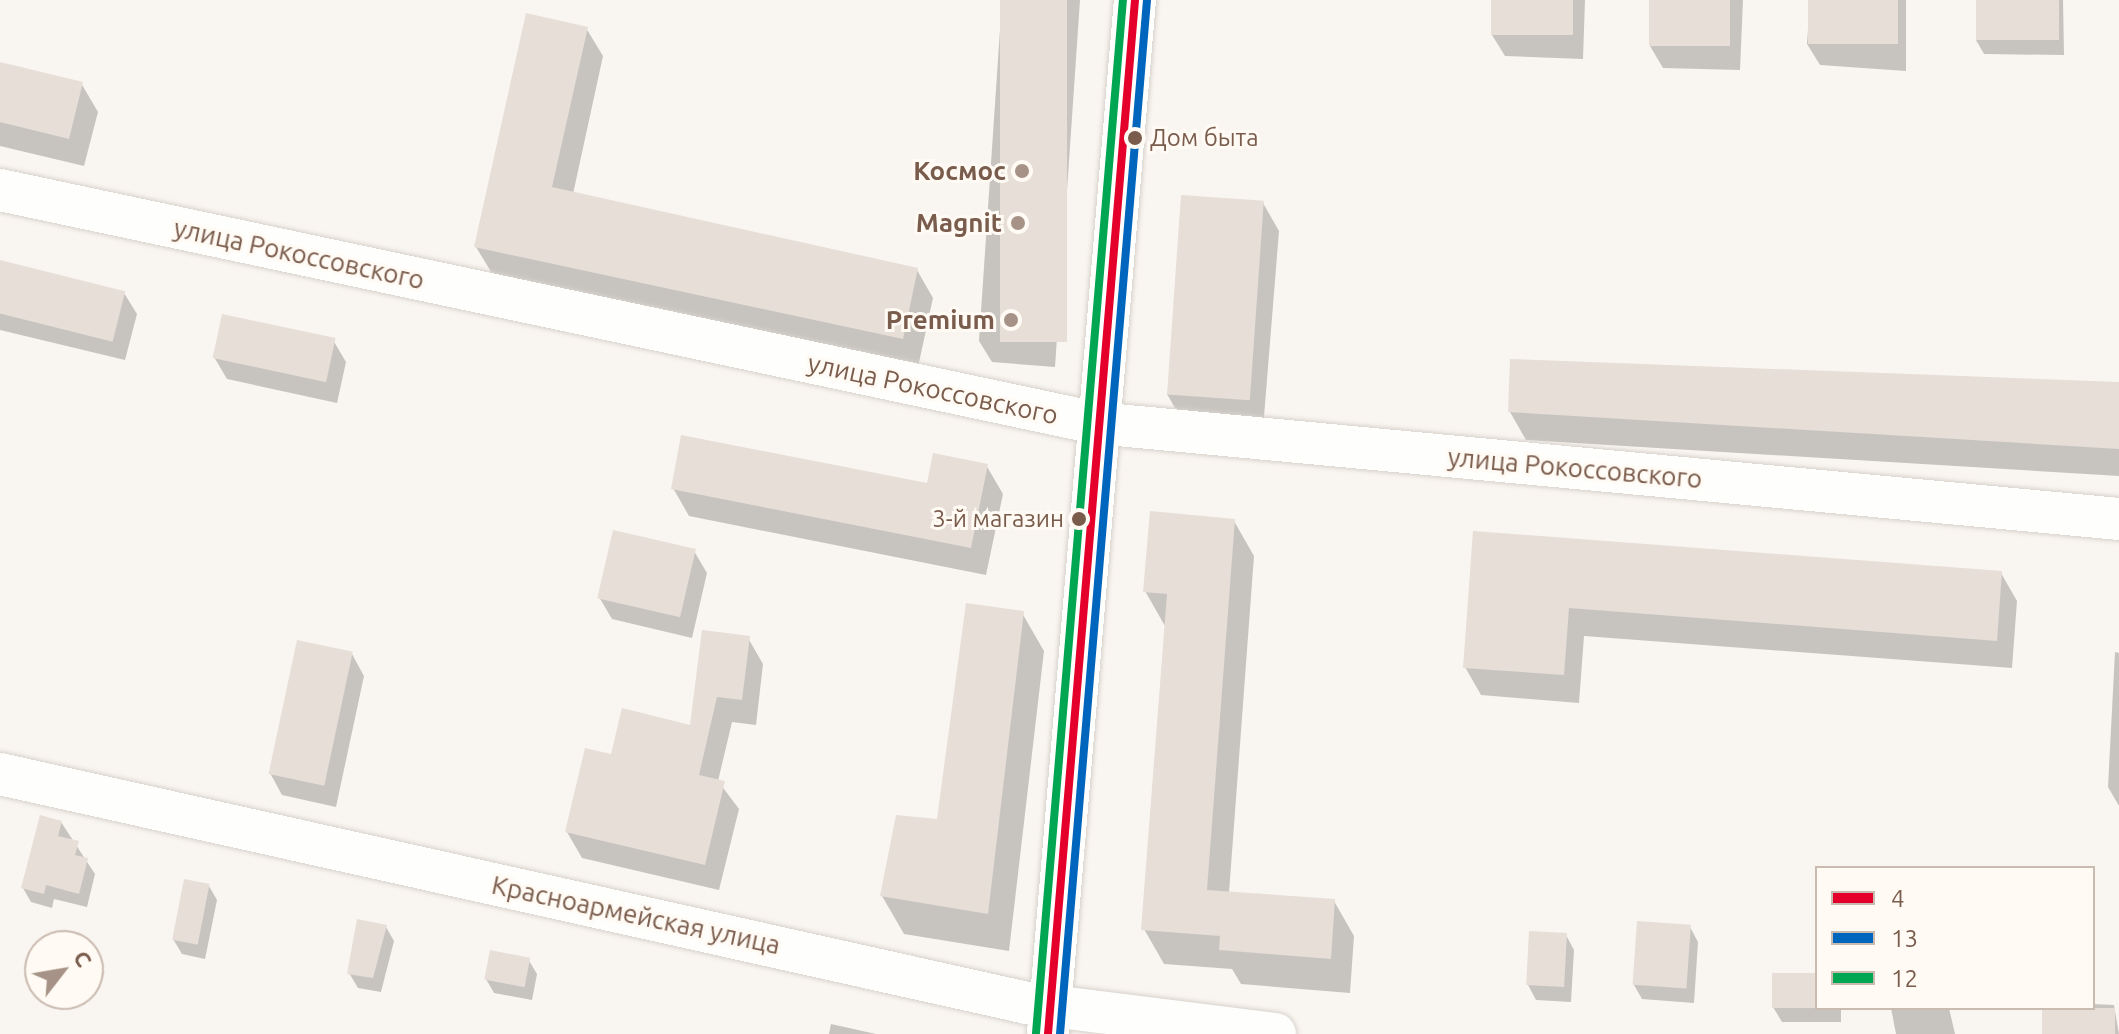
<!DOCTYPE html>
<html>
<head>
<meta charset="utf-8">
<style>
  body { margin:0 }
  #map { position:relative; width:2119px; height:1034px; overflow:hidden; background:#f9f5f0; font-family:Ubuntu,sans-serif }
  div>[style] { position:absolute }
  .shadow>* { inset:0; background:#0003 }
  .building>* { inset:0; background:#e6ded7; transform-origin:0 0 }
  .roads { filter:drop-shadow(0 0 2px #d7d1cb) drop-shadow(0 0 2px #d7d1cb) }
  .minor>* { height:42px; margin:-21px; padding:0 21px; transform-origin:21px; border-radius:21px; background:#fefefd }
  .bus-1>* { height:8px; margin:-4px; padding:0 4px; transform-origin:4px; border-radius:4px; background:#e4002b }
  .bus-2>* { height:8px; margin:-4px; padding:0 4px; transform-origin:4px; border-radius:4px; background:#0065bd }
  .bus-3>* { height:8px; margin:-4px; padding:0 4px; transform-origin:4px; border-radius:4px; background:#00a651 }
  .dots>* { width:22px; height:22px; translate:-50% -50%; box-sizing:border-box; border:4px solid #fffaf3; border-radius:50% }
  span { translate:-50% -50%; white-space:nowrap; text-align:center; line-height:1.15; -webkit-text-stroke:6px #fffaf3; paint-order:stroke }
  .bus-label { font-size:24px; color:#7a5c4d }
  .left { translate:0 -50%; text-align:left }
  .right { translate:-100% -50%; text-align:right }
  .poi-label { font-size:26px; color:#7a5c4d; font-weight:700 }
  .street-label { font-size:26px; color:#7a5c4d }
  .legend { position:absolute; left:1815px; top:866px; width:280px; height:144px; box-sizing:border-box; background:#fffaf3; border:2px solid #cabbb1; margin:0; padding:10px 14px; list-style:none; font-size:24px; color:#7a5c4d }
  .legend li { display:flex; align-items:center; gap:16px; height:40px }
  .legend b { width:40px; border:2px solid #cabbb1 }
  .north { position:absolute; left:24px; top:930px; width:80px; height:80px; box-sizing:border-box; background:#fffaf3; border:2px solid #cabbb1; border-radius:50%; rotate:59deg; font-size:22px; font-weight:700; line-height:32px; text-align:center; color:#7a5c4d }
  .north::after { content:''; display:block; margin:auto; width:28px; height:36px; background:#a69286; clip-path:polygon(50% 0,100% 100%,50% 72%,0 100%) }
</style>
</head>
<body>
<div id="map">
  <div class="shadow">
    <i style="clip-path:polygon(1002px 0,1080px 0,1055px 367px,992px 362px,979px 341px)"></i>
    <i style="clip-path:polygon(1493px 0,1585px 0,1583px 59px,1505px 56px,1492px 35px)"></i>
    <i style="clip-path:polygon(1651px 0,1743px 0,1740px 70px,1663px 68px,1650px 46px)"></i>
    <i style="clip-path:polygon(1810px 0,1906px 0,1906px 71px,1820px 65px,1807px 44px)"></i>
    <i style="clip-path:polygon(1978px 0,2063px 0,2064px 55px,1984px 54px,1976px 40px)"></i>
    <i style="clip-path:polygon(586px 28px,603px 56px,573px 194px,917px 270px,933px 298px,918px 367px,493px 275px,476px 247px)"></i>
    <i style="clip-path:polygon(0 64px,81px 83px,98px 112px,84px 166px,0 146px)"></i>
    <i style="clip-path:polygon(1263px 203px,1279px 231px,1263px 429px,1183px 422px,1167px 394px)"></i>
    <i style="clip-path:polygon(0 262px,124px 293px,137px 314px,125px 360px,0 330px)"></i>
    <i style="clip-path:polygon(333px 340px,346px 362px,337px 403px,227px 379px,214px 357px)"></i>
    <i style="clip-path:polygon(2119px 384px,2119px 476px,1526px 440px,1510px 412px)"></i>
    <i style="clip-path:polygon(986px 465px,1003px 494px,986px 575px,689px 516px,673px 488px,928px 485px)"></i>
    <i style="clip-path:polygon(1234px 521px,1254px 556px,1229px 893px,1334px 901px,1354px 936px,1350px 993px,1241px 984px,1232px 969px,1164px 964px,1144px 929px,1165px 626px,1145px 591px)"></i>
    <i style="clip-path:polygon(1475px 533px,2001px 573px,2017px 601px,2012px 668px,1584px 636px,1579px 703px,1481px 695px,1465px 667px)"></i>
    <i style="clip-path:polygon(694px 551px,707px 573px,692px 638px,612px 619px,599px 597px)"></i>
    <i style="clip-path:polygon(1022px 613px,1044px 651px,1009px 951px,904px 934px,882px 896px,939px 821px)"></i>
    <i style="clip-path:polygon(748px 638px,763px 664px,756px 725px,732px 722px,718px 781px,739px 809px,719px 890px,582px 858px,567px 832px,612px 756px,692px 727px)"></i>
    <i style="clip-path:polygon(2115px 652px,2119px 653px,2119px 806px,2108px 787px)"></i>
    <i style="clip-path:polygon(352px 654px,364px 676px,336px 807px,282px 795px,270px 773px)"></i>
    <i style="clip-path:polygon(61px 822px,95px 874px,87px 907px,54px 899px,52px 908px,31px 902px,23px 888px)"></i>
    <i style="clip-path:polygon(209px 886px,217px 900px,205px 959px,182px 954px,173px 939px)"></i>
    <i style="clip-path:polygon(386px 927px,394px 941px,381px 992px,358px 988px,349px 973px)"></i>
    <i style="clip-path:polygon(1690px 927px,1698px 942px,1694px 1003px,1642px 999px,1634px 985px)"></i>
    <i style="clip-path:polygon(1566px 935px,1574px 950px,1571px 1002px,1536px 1000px,1528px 985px)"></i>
    <i style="clip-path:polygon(528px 959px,537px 974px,532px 1000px,494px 993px,486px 979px)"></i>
    <i style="clip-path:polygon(1817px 975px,1817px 1008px,1841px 1008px,1841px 1022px,1782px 1022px,1773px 1007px)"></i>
    <i style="clip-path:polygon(2093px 1004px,2114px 1005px,2119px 1034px,2044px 1034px,2044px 1008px)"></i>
    <i style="clip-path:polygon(1891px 1008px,1949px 1008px,1955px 1034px,1896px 1034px)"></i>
    <i style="clip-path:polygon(831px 1024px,876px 1034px,829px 1034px)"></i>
  </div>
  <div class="building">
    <i style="left:1000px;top:0;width:67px;height:342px"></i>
    <i style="left:1491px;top:0;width:82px;height:35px"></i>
    <i style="left:1649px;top:0;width:81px;height:46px"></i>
    <i style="left:1808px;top:0;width:90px;height:44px"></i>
    <i style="left:1976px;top:0;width:83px;height:40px"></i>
    <i style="clip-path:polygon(526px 13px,588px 27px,552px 187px,918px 268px,903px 339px,474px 247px)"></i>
    <i style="clip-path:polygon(0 62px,83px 82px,69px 139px,0 122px)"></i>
    <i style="left:1181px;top:195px;width:83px;height:200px;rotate:4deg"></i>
    <i style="left:0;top:260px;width:129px;height:52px;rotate:14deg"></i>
    <i style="left:222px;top:314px;width:116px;height:45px;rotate:12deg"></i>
    <i style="clip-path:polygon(1510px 359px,2119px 382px,2119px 449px,1508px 412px)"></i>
    <i style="clip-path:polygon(681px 435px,927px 483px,933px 453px,988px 464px,971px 548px,671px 489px)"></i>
    <i style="clip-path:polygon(1150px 511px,1235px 519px,1207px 890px,1335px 899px,1331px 959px,1219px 950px,1220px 936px,1141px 930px,1167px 594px,1143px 592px)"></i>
    <i style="left:613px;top:530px;width:85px;height:70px;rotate:13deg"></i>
    <i style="clip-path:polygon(1473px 531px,2002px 571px,1997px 641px,1569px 608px,1564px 675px,1463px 668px)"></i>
    <i style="clip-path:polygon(966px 603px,1024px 611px,988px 914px,880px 896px,896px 815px,937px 819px)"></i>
    <i style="clip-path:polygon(702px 630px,750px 636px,742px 700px,717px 697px,699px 775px,725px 781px,705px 865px,565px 832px,585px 748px,611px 754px,622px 708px,690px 725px)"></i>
    <i style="left:297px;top:640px;width:57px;height:137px;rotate:12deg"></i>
    <i style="clip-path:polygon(40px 815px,62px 821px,58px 836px,79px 841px,75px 855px,88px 858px,79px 894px,46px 885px,44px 894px,21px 888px)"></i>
    <i style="left:184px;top:879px;width:26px;height:62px;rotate:11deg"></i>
    <i style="clip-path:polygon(357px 919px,387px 925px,373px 978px,347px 974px)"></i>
    <i style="left:1637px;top:921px;width:54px;height:64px;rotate:4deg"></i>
    <i style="left:1529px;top:931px;width:38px;height:54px;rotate:3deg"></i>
    <i style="left:490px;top:950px;width:41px;height:30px;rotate:11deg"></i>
    <i style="left:1772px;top:973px;width:45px;height:35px"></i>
    <i style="left:2042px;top:1008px;width:73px;height:26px"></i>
  </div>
  <div class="roads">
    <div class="minor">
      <i style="left:0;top:190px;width:1120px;rotate:12deg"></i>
      <i style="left:1096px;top:423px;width:1027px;rotate:5.36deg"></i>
      <i style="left:0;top:774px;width:1052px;rotate:12.57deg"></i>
      <i style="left:1027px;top:1003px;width:250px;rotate:7.1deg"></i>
      <i style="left:1048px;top:1033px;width:1037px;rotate:-85.19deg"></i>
    </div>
  </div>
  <div class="bus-1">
    <i style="left:1048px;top:1034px;width:1038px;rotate:-85.19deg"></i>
  </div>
  <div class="bus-2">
    <i style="left:1060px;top:1034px;width:1037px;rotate:-85.19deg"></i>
  </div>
  <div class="bus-3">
    <i style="left:1036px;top:1033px;width:1037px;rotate:-85.19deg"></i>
  </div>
  <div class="dots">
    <i style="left:1135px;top:138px;background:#7a5c4d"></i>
    <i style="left:1022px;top:171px;background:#a69286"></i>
    <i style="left:1018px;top:223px;background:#a69286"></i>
    <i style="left:1011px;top:320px;background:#a69286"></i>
    <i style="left:1079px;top:519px;background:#7a5c4d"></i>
  </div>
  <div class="bus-label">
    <span class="left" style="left:1150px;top:138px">Дом быта</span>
    <span class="right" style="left:1064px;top:519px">3-й магазин</span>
  </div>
  <div class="poi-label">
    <span class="right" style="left:1006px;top:171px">Космос</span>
    <span class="right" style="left:1002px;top:223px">Magnit</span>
    <span class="right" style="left:995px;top:320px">Premium</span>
  </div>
  <div class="street-label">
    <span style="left:299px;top:254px;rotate:12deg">улица Рокоссовского</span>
    <span style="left:933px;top:389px;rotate:12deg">улица Рокоссовского</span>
    <span style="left:1575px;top:468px;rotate:5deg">улица Рокоссовского</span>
    <span style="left:636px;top:915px;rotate:12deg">Красноармейская улица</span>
  </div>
  <ul class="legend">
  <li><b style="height:10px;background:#e4002b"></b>4</li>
  <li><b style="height:10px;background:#0065bd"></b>13</li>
  <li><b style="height:10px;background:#00a651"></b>12</li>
  </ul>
  <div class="north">С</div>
</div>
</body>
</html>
